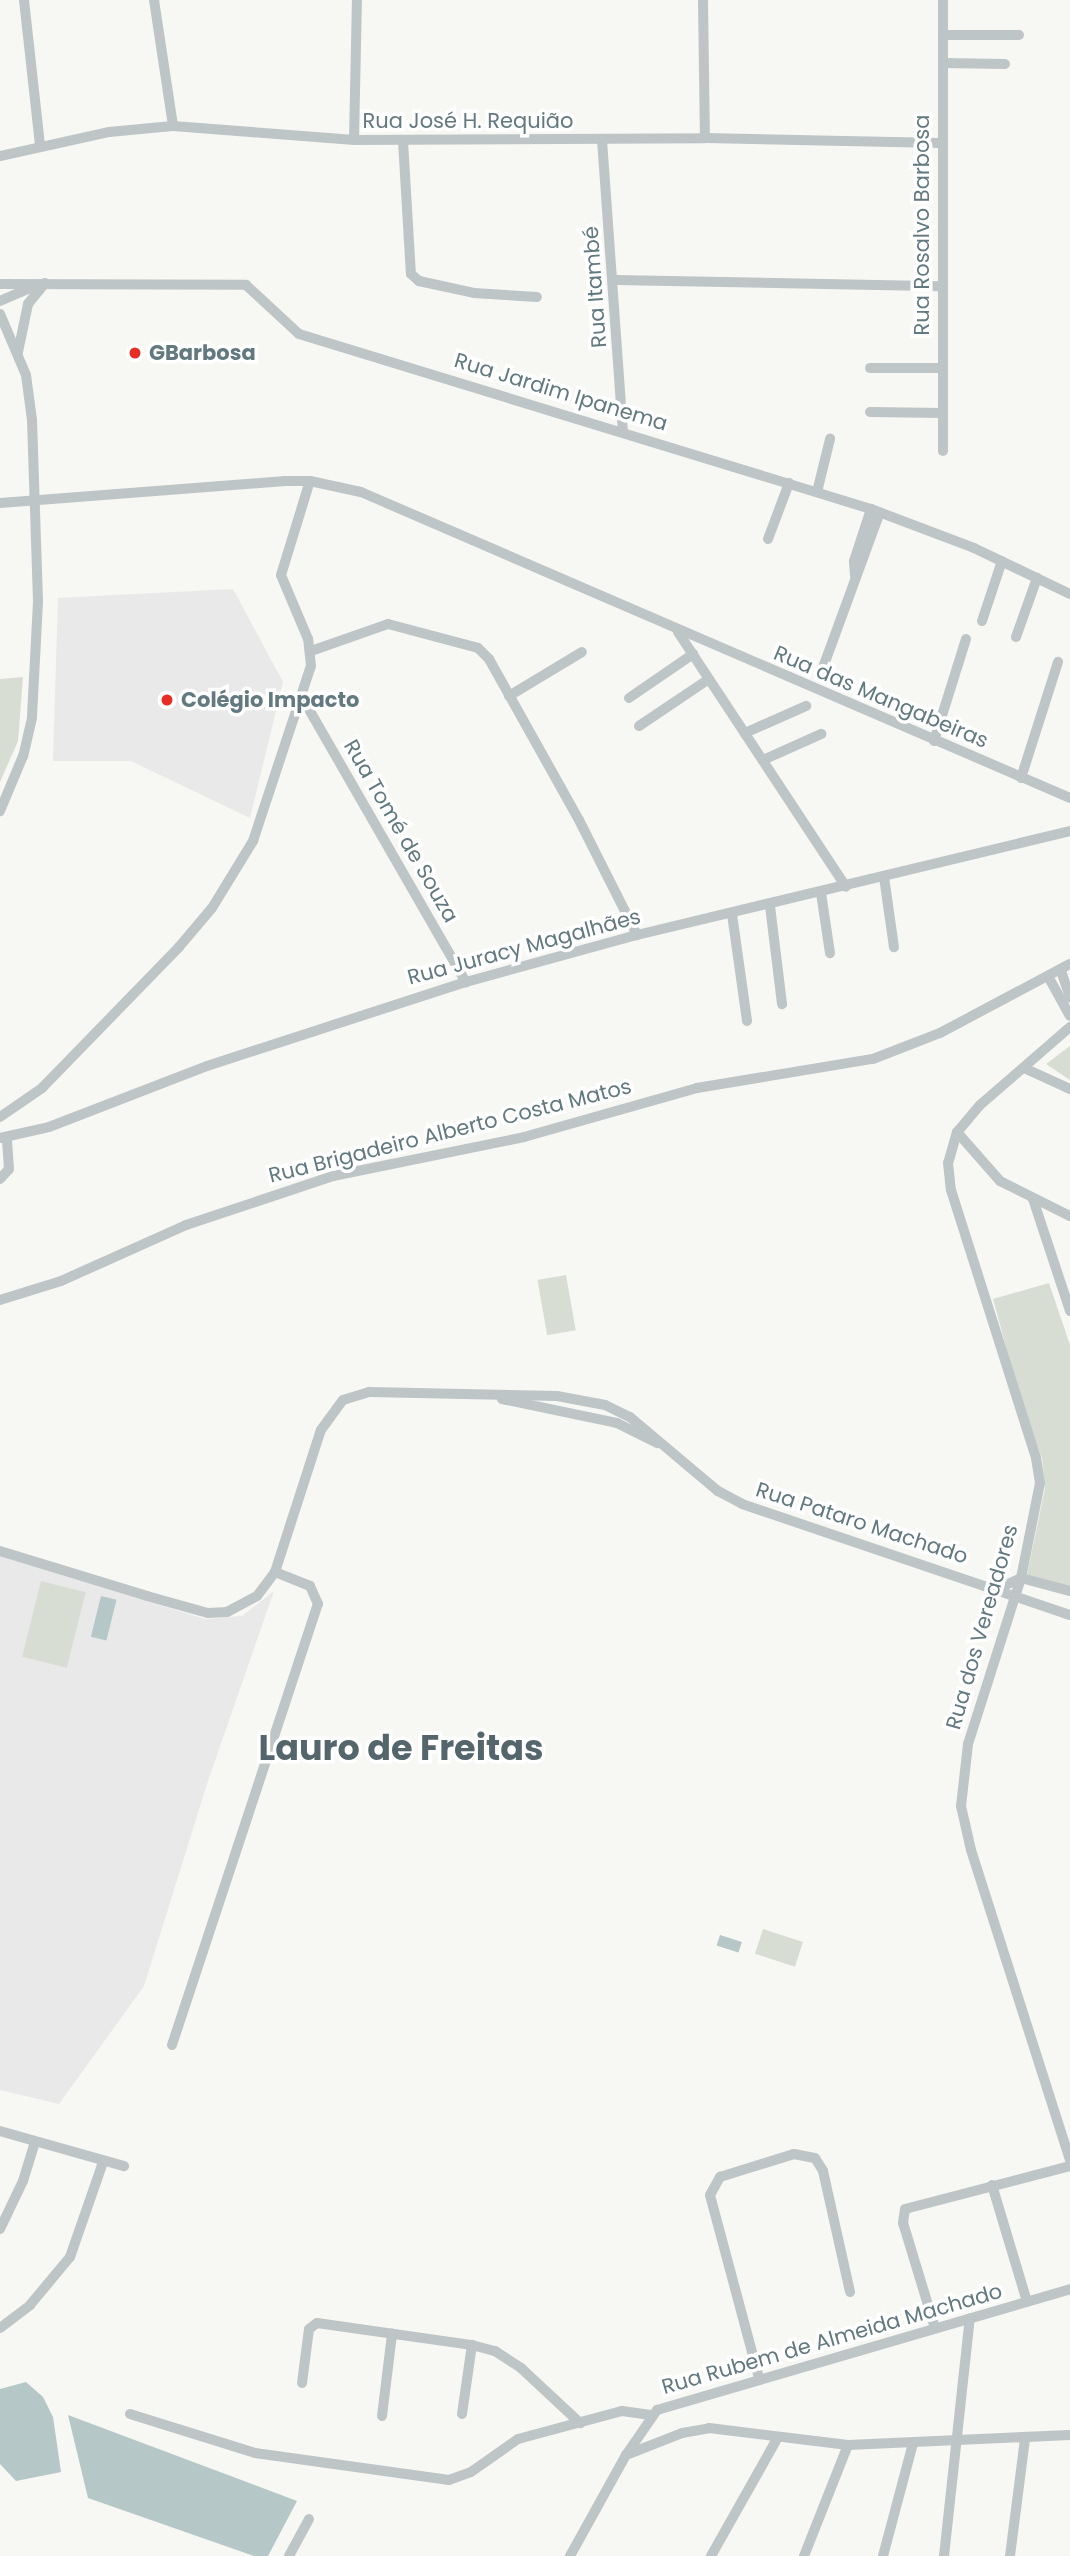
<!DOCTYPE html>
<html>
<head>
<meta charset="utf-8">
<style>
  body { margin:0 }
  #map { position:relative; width:1070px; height:2556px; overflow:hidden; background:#f7f7f4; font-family:Poppins,sans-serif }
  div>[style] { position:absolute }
  .built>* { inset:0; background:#e8e9e8 }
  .green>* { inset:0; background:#d8ddd3; transform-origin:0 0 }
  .water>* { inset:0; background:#b5c7c7; transform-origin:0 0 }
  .minor>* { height:10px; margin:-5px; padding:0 5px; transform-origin:5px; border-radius:5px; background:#bec5c7 }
  .dots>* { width:19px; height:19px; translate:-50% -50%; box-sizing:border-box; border:4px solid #fff; border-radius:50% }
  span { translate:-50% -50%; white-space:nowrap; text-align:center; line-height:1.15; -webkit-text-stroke:7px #fff; paint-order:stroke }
  .street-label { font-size:21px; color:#627980 }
  .poi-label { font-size:21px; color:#627980; font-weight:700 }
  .left { translate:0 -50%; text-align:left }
  .town-label { font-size:35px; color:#54656b; font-weight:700 }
</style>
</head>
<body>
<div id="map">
  <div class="built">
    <i style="clip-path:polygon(233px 589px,283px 682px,250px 818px,131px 761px,53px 761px,58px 598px)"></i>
    <i style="clip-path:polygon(0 1556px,205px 1619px,242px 1616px,274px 1591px,207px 1784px,144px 1986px,59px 2104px,0 2090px)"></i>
  </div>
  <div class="green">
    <i style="clip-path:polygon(23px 677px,18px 741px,0 782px,0 679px)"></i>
    <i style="clip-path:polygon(1070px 1046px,1070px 1080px,1046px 1064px)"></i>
    <i style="left:566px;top:1275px;width:56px;height:29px;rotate:80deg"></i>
    <i style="clip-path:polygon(1049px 1283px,1070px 1345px,1070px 1589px,1027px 1575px,1045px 1488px,1042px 1458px,1024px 1413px,993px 1299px)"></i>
    <i style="left:41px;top:1581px;width:46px;height:78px;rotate:14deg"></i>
    <i style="left:763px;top:1929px;width:42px;height:26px;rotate:18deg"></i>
  </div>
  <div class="water">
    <i style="left:101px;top:1596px;width:16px;height:42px;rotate:14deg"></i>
    <i style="left:720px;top:1935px;width:23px;height:11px;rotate:18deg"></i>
    <i style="clip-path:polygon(26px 2382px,43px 2397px,53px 2417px,61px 2472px,16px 2481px,0 2464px,0 2389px)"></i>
    <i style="clip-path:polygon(68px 2415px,297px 2501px,268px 2556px,254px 2556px,88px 2498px)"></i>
  </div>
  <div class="minor">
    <i style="left:24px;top:0;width:147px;rotate:83.7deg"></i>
    <i style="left:154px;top:0;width:127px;rotate:81.4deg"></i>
    <i style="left:703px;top:0;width:138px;rotate:89.2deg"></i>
    <i style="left:943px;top:0;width:451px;rotate:90deg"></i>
    <i style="left:943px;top:35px;width:76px"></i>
    <i style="left:943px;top:63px;width:62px;rotate:0.9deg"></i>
    <i style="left:354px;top:140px;width:140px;rotate:-88.8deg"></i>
    <i style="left:602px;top:140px;width:291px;rotate:85.9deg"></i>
    <i style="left:403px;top:141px;width:133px;rotate:86.6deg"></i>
    <i style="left:411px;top:274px;width:11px;rotate:41deg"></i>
    <i style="left:419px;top:281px;width:56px;rotate:12.3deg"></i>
    <i style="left:474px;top:293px;width:63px;rotate:3.6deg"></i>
    <i style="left:0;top:156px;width:112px;rotate:-12.4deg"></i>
    <i style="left:109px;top:132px;width:64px;rotate:-5.4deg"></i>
    <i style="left:173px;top:126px;width:182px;rotate:4.4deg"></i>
    <i style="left:354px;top:140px;width:351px;rotate:-0.3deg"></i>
    <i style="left:705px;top:138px;width:235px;rotate:1.2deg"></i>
    <i style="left:616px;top:280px;width:324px;rotate:1.1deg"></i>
    <i style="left:0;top:284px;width:246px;rotate:0.2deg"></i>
    <i style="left:246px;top:285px;width:72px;rotate:42.8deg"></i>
    <i style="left:299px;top:334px;width:598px;rotate:17.01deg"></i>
    <i style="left:871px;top:509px;width:110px;rotate:20.7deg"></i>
    <i style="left:974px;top:548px;width:106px;rotate:25.6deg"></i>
    <i style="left:0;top:301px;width:40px;rotate:-23.4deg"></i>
    <i style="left:0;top:314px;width:66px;rotate:66.9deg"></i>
    <i style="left:26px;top:375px;width:45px;rotate:82.4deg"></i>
    <i style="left:32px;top:420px;width:182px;rotate:88.1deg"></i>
    <i style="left:38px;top:602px;width:116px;rotate:93deg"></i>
    <i style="left:32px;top:718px;width:39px;rotate:103deg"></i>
    <i style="left:23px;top:756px;width:60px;rotate:112.7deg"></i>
    <i style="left:18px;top:352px;width:49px;rotate:-78.2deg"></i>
    <i style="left:28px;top:304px;width:27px;rotate:-51deg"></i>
    <i style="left:870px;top:368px;width:72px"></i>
    <i style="left:870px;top:412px;width:72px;rotate:0.8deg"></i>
    <i style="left:817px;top:492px;width:55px;rotate:-76.2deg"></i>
    <i style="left:0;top:503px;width:286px;rotate:-4.4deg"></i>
    <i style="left:285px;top:481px;width:25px"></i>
    <i style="left:310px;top:481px;width:52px;rotate:12.2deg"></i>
    <i style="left:361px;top:492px;width:772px;rotate:23.34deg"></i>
    <i style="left:768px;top:539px;width:60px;rotate:-69.4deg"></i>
    <i style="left:855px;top:576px;width:15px;rotate:-94deg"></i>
    <i style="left:854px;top:561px;width:55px;rotate:-71.9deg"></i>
    <i style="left:982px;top:621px;width:63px;rotate:-71.6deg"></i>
    <i style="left:678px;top:632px;width:305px;rotate:56.6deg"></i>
    <i style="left:1016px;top:637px;width:63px;rotate:-70.4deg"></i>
    <i style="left:311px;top:651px;width:82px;rotate:-19.3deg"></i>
    <i style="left:388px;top:624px;width:93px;rotate:14.9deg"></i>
    <i style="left:478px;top:648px;width:16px;rotate:45deg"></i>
    <i style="left:489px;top:659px;width:184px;rotate:60.8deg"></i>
    <i style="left:579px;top:820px;width:129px;rotate:63.2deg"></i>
    <i style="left:821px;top:673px;width:171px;rotate:-69.9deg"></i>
    <i style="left:509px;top:696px;width:85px;rotate:-31.1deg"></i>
    <i style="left:629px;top:698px;width:78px;rotate:-34.5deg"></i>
    <i style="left:303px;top:699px;width:327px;rotate:60.1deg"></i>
    <i style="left:639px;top:726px;width:84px;rotate:-33.9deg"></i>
    <i style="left:745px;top:733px;width:67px;rotate:-23.9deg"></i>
    <i style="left:934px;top:741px;width:107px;rotate:-72.6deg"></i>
    <i style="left:763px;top:760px;width:64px;rotate:-24.1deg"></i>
    <i style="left:1021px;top:778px;width:122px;rotate:-72.3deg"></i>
    <i style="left:884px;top:877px;width:71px;rotate:81.9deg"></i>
    <i style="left:821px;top:893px;width:61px;rotate:81.5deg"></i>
    <i style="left:770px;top:906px;width:99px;rotate:83deg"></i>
    <i style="left:732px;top:914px;width:108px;rotate:82deg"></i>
    <i style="left:1061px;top:971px;width:28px;rotate:71deg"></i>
    <i style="left:1049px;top:978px;width:43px;rotate:61.1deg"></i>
    <i style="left:1070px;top:1027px;width:119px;rotate:139.1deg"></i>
    <i style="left:980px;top:1105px;width:35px;rotate:130deg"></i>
    <i style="left:957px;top:1132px;width:32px;rotate:106deg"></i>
    <i style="left:948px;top:1163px;width:27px;rotate:84deg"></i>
    <i style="left:951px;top:1190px;width:281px;rotate:72.4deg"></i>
    <i style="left:1036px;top:1458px;width:25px;rotate:81deg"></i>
    <i style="left:1040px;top:1483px;width:97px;rotate:101.3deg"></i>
    <i style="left:1021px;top:1578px;width:174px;rotate:107.7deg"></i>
    <i style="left:968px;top:1744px;width:62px;rotate:96.4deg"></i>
    <i style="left:961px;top:1806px;width:45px;rotate:77.2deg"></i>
    <i style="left:971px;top:1850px;width:326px;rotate:72.3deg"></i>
    <i style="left:1024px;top:1068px;width:51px;rotate:24.5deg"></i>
    <i style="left:0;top:1117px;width:51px;rotate:-34.6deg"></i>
    <i style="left:42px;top:1088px;width:197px;rotate:-45.8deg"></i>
    <i style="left:179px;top:947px;width:51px;rotate:-49.8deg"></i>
    <i style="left:212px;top:908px;width:79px;rotate:-58.5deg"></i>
    <i style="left:253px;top:841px;width:184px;rotate:-71.7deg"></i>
    <i style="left:311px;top:666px;width:27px;rotate:-96deg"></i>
    <i style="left:308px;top:639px;width:69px;rotate:-112.9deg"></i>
    <i style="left:281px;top:575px;width:98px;rotate:-72.9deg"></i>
    <i style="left:957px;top:1132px;width:65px;rotate:48.7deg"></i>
    <i style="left:1000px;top:1181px;width:78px;rotate:26.6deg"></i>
    <i style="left:0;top:1138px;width:50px;rotate:-12.7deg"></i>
    <i style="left:49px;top:1127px;width:169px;rotate:-21.1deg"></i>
    <i style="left:207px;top:1066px;width:272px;rotate:-18deg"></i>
    <i style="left:466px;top:982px;width:177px;rotate:-15.4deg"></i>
    <i style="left:637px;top:935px;width:445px;rotate:-13.5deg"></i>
    <i style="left:0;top:1179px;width:13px;rotate:-48deg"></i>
    <i style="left:9px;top:1169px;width:32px;rotate:-94deg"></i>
    <i style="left:1033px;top:1199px;width:118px;rotate:71.7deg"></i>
    <i style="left:0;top:1300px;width:64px;rotate:-17.3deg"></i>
    <i style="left:61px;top:1281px;width:137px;rotate:-24.1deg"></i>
    <i style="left:186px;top:1225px;width:155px;rotate:-18.4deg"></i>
    <i style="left:333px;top:1176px;width:195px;rotate:-11.5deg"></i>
    <i style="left:524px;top:1137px;width:180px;rotate:-15.8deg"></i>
    <i style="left:697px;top:1088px;width:178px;rotate:-9.4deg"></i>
    <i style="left:873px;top:1059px;width:72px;rotate:-21.2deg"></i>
    <i style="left:940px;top:1033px;width:147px;rotate:-28deg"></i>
    <i style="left:502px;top:1399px;width:117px;rotate:11.8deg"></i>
    <i style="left:617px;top:1423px;width:45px;rotate:26.6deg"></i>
    <i style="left:0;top:1551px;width:154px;rotate:17deg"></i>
    <i style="left:147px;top:1596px;width:63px;rotate:15.6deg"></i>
    <i style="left:208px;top:1613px;width:19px;rotate:-3deg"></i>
    <i style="left:227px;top:1612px;width:34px;rotate:-28deg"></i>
    <i style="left:257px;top:1596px;width:30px;rotate:-53deg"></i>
    <i style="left:275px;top:1572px;width:149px;rotate:-72.1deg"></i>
    <i style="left:321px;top:1430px;width:37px;rotate:-54deg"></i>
    <i style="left:343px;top:1400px;width:28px;rotate:-17deg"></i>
    <i style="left:370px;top:1392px;width:187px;rotate:1.2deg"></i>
    <i style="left:557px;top:1396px;width:49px;rotate:10.6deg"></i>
    <i style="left:605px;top:1405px;width:28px;rotate:26deg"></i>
    <i style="left:630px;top:1417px;width:115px;rotate:40.1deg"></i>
    <i style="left:718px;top:1491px;width:27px;rotate:28deg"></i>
    <i style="left:742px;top:1504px;width:346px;rotate:18.7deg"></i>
    <i style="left:999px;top:1588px;width:24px;rotate:-24deg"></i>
    <i style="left:1021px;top:1578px;width:51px;rotate:14.9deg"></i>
    <i style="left:172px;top:2045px;width:465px;rotate:-71.7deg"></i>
    <i style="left:318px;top:1604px;width:20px;rotate:-114deg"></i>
    <i style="left:310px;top:1586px;width:38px;rotate:-158deg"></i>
    <i style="left:0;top:2131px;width:129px;rotate:15.8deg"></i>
    <i style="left:992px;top:2185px;width:122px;rotate:73.3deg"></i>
    <i style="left:0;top:2229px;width:53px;rotate:-64.4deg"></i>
    <i style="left:23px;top:2181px;width:41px;rotate:-72.9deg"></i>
    <i style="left:0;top:2328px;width:38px;rotate:-37deg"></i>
    <i style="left:30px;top:2305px;width:62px;rotate:-50.2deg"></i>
    <i style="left:70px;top:2257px;width:101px;rotate:-70.8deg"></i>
    <i style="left:935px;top:2328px;width:110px;rotate:-106.9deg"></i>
    <i style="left:903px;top:2223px;width:14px;rotate:-82deg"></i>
    <i style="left:905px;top:2209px;width:171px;rotate:-14.6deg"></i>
    <i style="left:759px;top:2378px;width:189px;rotate:-105deg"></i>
    <i style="left:710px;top:2195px;width:21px;rotate:-61deg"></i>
    <i style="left:720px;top:2177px;width:77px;rotate:-17.3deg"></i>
    <i style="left:794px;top:2154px;width:21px;rotate:11deg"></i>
    <i style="left:815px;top:2158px;width:15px;rotate:58deg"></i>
    <i style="left:823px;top:2171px;width:124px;rotate:77.4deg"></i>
    <i style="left:302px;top:2383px;width:54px;rotate:-82.6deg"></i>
    <i style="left:309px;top:2329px;width:10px;rotate:-37deg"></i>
    <i style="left:317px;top:2323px;width:157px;rotate:8.1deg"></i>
    <i style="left:472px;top:2345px;width:24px;rotate:15deg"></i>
    <i style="left:495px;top:2351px;width:31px;rotate:33deg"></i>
    <i style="left:521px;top:2368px;width:81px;rotate:43deg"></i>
    <i style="left:130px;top:2414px;width:131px;rotate:17.3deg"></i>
    <i style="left:255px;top:2453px;width:196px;rotate:7.9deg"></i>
    <i style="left:449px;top:2480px;width:23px;rotate:-20deg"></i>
    <i style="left:471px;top:2472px;width:57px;rotate:-35.1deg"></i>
    <i style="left:518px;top:2439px;width:108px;rotate:-15.1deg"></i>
    <i style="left:622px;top:2411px;width:29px;rotate:8deg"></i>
    <i style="left:462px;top:2414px;width:70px;rotate:-81.8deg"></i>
    <i style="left:382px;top:2416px;width:83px;rotate:-83deg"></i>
    <i style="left:626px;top:2455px;width:60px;rotate:-21.4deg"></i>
    <i style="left:682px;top:2433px;width:27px;rotate:-10deg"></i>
    <i style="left:709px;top:2428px;width:140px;rotate:7deg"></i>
    <i style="left:848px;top:2445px;width:222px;rotate:-2.6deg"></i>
    <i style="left:289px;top:2556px;width:42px;rotate:-61.6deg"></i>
    <i style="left:570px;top:2556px;width:115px;rotate:-61deg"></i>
    <i style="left:626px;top:2455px;width:55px;rotate:-55.4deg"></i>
    <i style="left:657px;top:2410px;width:430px;rotate:-16.3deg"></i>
    <i style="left:711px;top:2556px;width:134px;rotate:-60.6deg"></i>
    <i style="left:804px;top:2556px;width:119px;rotate:-68.4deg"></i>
    <i style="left:883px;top:2556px;width:117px;rotate:-75.1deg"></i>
    <i style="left:944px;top:2556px;width:239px;rotate:-83.8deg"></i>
    <i style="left:1010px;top:2556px;width:118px;rotate:-82.7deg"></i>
  </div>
  <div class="dots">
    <i style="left:135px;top:353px;background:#e82d24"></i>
    <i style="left:167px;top:700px;background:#e82d24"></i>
  </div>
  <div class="street-label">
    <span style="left:468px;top:121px">Rua José H. Requião</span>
    <span style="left:922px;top:225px;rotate:-90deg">Rua Rosalvo Barbosa</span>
    <span style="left:595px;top:287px;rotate:-94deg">Rua Itambé</span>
    <span style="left:561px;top:392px;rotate:17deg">Rua Jardim Ipanema</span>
    <span style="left:881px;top:697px;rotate:23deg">Rua das Mangabeiras</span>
    <span style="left:401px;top:831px;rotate:60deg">Rua Tomé de Souza</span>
    <span style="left:524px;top:947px;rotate:-15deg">Rua Juracy Magalhães</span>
    <span style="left:450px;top:1131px;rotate:-14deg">Rua Brigadeiro Alberto Costa Matos</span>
    <span style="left:862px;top:1523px;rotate:18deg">Rua Pataro Machado</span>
    <span style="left:982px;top:1627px;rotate:-74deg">Rua dos Vereadores</span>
    <span style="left:832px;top:2339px;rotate:-16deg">Rua Rubem de Almeida Machado</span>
  </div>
  <div class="poi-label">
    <span class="left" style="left:149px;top:353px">GBarbosa</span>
    <span class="left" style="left:181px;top:700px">Colégio Impacto</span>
  </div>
  <div class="town-label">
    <span style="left:401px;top:1748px">Lauro de Freitas</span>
  </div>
</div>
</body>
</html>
